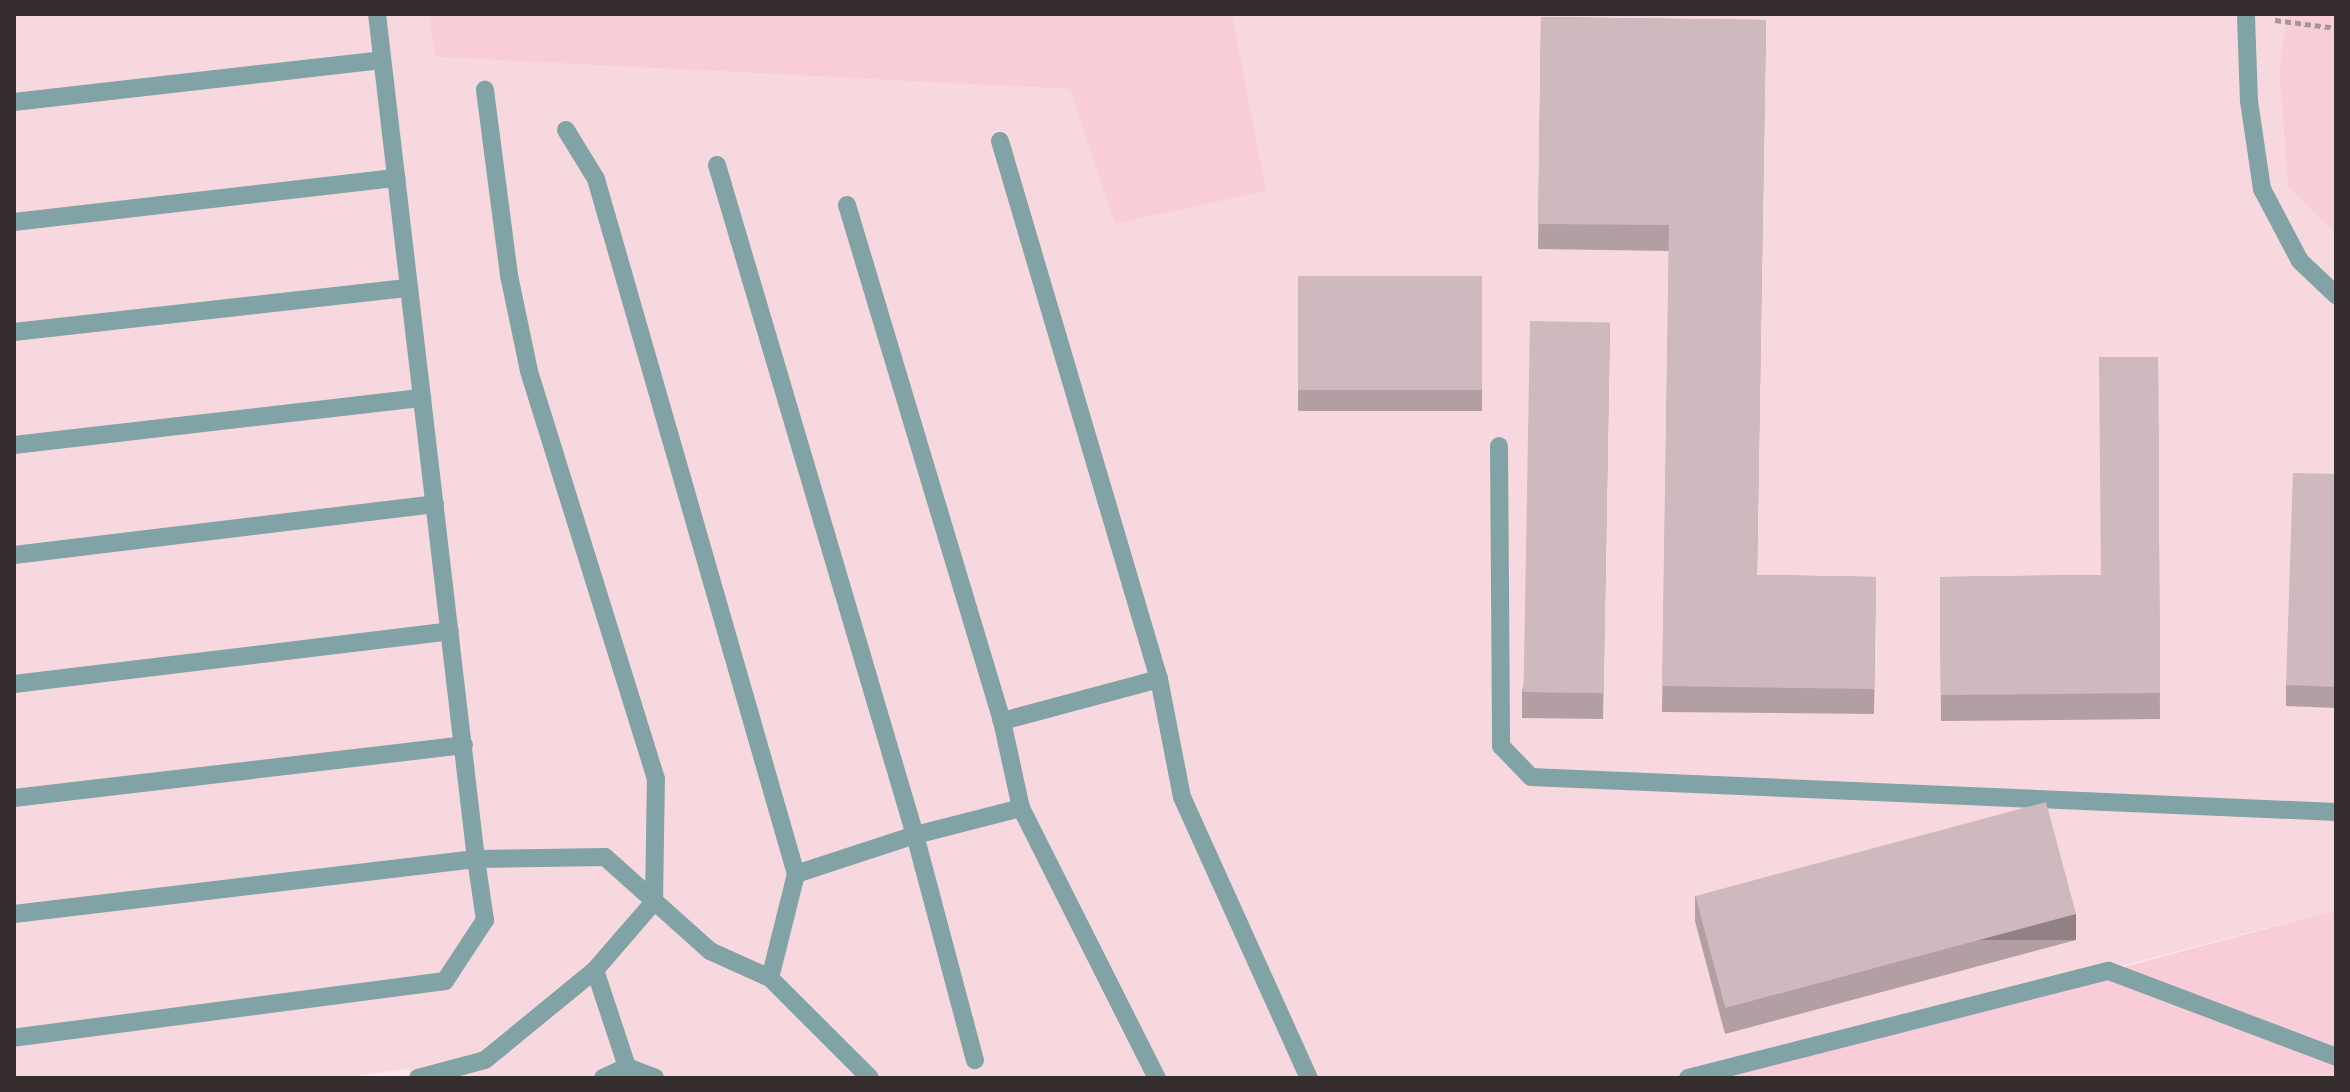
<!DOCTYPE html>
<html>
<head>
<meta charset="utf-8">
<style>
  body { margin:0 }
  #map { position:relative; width:2350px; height:1092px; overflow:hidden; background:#fee6ec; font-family:Overpass,sans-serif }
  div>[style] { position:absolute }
  .built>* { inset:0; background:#f7d8df }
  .green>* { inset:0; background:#f8cdd7 }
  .path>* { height:5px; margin-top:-2.5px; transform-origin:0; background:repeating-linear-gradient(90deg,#a79599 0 6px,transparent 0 10px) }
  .lane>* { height:18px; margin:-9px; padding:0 9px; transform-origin:9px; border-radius:9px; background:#82a3a6 }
  .wall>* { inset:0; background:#b29ea3; transform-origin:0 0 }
  .shaded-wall>* { inset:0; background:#918185; transform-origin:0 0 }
  .building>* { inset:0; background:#cfb8be; transform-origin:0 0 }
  span { translate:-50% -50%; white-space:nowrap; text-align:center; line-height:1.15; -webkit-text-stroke:6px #fef9fa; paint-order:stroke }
  .frame { position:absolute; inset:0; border:16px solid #362d2f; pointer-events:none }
</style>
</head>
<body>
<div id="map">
  <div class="built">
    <i style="clip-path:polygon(14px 14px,429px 14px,437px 57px,1070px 89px,1115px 224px,1265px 191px,1232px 14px,2288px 14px,2279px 69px,2288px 185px,2336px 234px,2336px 910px,1688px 1078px,411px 1078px,409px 1068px,345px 1078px,14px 1078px)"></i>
  </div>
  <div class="green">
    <i style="clip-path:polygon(429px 14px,1232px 14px,1266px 191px,1115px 224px,1070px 89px,436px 57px)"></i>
    <i style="clip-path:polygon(2288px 14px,2336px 14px,2336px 234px,2288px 186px,2279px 69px)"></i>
    <i style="clip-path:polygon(2336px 910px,2336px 1078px,1688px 1078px,2109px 971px)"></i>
  </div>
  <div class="path">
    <i style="left:2275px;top:20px;width:62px;rotate:7.5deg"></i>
  </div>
  <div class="lane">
    <i style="left:377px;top:14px;width:851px;rotate:83.32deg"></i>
    <i style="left:476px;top:859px;width:129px;rotate:-0.9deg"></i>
    <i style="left:605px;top:857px;width:141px;rotate:41.8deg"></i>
    <i style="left:710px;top:951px;width:66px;rotate:24.2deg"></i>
    <i style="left:770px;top:978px;width:141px;rotate:45deg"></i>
    <i style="left:2246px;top:16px;width:85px;rotate:88deg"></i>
    <i style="left:2249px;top:101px;width:89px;rotate:81.6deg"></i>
    <i style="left:2262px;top:189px;width:81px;rotate:62.2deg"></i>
    <i style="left:2300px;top:261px;width:50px;rotate:43.4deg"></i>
    <i style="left:14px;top:102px;width:370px;rotate:-6.5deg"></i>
    <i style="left:566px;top:130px;width:57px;rotate:58.5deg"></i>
    <i style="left:596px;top:179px;width:723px;rotate:73.95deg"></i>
    <i style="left:796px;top:874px;width:107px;rotate:104deg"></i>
    <i style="left:1000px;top:141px;width:561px;rotate:73.54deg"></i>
    <i style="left:1159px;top:679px;width:163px;rotate:165deg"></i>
    <i style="left:717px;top:165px;width:699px;rotate:73.54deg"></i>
    <i style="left:915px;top:835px;width:125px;rotate:161.9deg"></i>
    <i style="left:847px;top:205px;width:539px;rotate:73.28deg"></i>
    <i style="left:1002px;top:721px;width:89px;rotate:77.7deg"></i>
    <i style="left:1021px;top:808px;width:109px;rotate:165.7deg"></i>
    <i style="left:915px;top:835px;width:233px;rotate:75.1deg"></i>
    <i style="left:14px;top:222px;width:385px;rotate:-6.6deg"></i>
    <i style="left:14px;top:332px;width:397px;rotate:-6.4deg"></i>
    <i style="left:14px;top:445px;width:411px;rotate:-6.6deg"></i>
    <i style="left:1499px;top:446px;width:300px;rotate:89.6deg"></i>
    <i style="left:1501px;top:746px;width:43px;rotate:45.9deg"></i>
    <i style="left:1531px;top:777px;width:806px;rotate:2.49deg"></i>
    <i style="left:14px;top:555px;width:424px;rotate:-6.9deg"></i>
    <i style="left:1159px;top:679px;width:120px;rotate:79deg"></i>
    <i style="left:1182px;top:797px;width:308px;rotate:65.7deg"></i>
    <i style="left:14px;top:684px;width:439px;rotate:-6.9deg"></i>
    <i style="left:14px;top:798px;width:453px;rotate:-6.7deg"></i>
    <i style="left:1021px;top:808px;width:302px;rotate:63.3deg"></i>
    <i style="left:14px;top:914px;width:465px;rotate:-6.8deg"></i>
    <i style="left:476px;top:859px;width:62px;rotate:81.6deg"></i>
    <i style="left:485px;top:920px;width:73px;rotate:123.3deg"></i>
    <i style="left:445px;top:981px;width:435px;rotate:172.5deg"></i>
    <i style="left:595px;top:970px;width:102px;rotate:71.7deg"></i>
    <i style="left:418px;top:1078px;width:69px;rotate:-15deg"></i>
    <i style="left:485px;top:1060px;width:142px;rotate:-39.3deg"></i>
    <i style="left:595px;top:970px;width:90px;rotate:-49.1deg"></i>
    <i style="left:654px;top:902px;width:123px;rotate:-89.1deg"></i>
    <i style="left:656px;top:779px;width:427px;rotate:-107.3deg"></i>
    <i style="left:529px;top:371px;width:98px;rotate:-101.8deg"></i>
    <i style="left:509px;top:275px;width:187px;rotate:-97.4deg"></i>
    <i style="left:603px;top:1078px;width:26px;rotate:-25deg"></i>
    <i style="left:627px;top:1067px;width:30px;rotate:21deg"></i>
    <i style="left:1688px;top:1078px;width:434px;rotate:-14.3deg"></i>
    <i style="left:2109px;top:971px;width:243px;rotate:20.7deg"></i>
  </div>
  <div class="wall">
    <i style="clip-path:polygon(1541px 17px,1766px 20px,1757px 575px,1876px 577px,1874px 714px,1662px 712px,1669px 251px,1538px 249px)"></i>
    <i style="left:1298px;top:276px;width:184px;height:135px"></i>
    <i style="clip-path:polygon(1610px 322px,1603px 719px,1522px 718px,1522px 692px)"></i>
    <i style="clip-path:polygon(2158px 357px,2160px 719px,1941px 721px,1940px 577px,2101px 575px)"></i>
    <i style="clip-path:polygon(2336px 474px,2336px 708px,2286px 706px,2286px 685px)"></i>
    <i style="clip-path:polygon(1695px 896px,2076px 940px,1725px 1034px,1695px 921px)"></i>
  </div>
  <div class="shaded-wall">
    <i style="left:2076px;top:914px;width:26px;height:364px;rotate:90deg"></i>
  </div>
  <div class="building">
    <i style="clip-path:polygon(1541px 17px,1766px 20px,1757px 575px,1876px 577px,1874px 689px,1662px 686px,1669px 225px,1538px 224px)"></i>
    <i style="left:1298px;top:276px;width:184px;height:114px"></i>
    <i style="left:1530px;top:321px;width:80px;height:371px;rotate:1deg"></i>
    <i style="clip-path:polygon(2099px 357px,2158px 357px,2160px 693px,1941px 695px,1940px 577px,2101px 575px)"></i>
    <i style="clip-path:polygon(2293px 473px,2336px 474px,2336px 687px,2286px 685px)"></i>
    <i style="left:2046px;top:802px;width:116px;height:363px;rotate:75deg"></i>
  </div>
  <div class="frame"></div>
</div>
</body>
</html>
